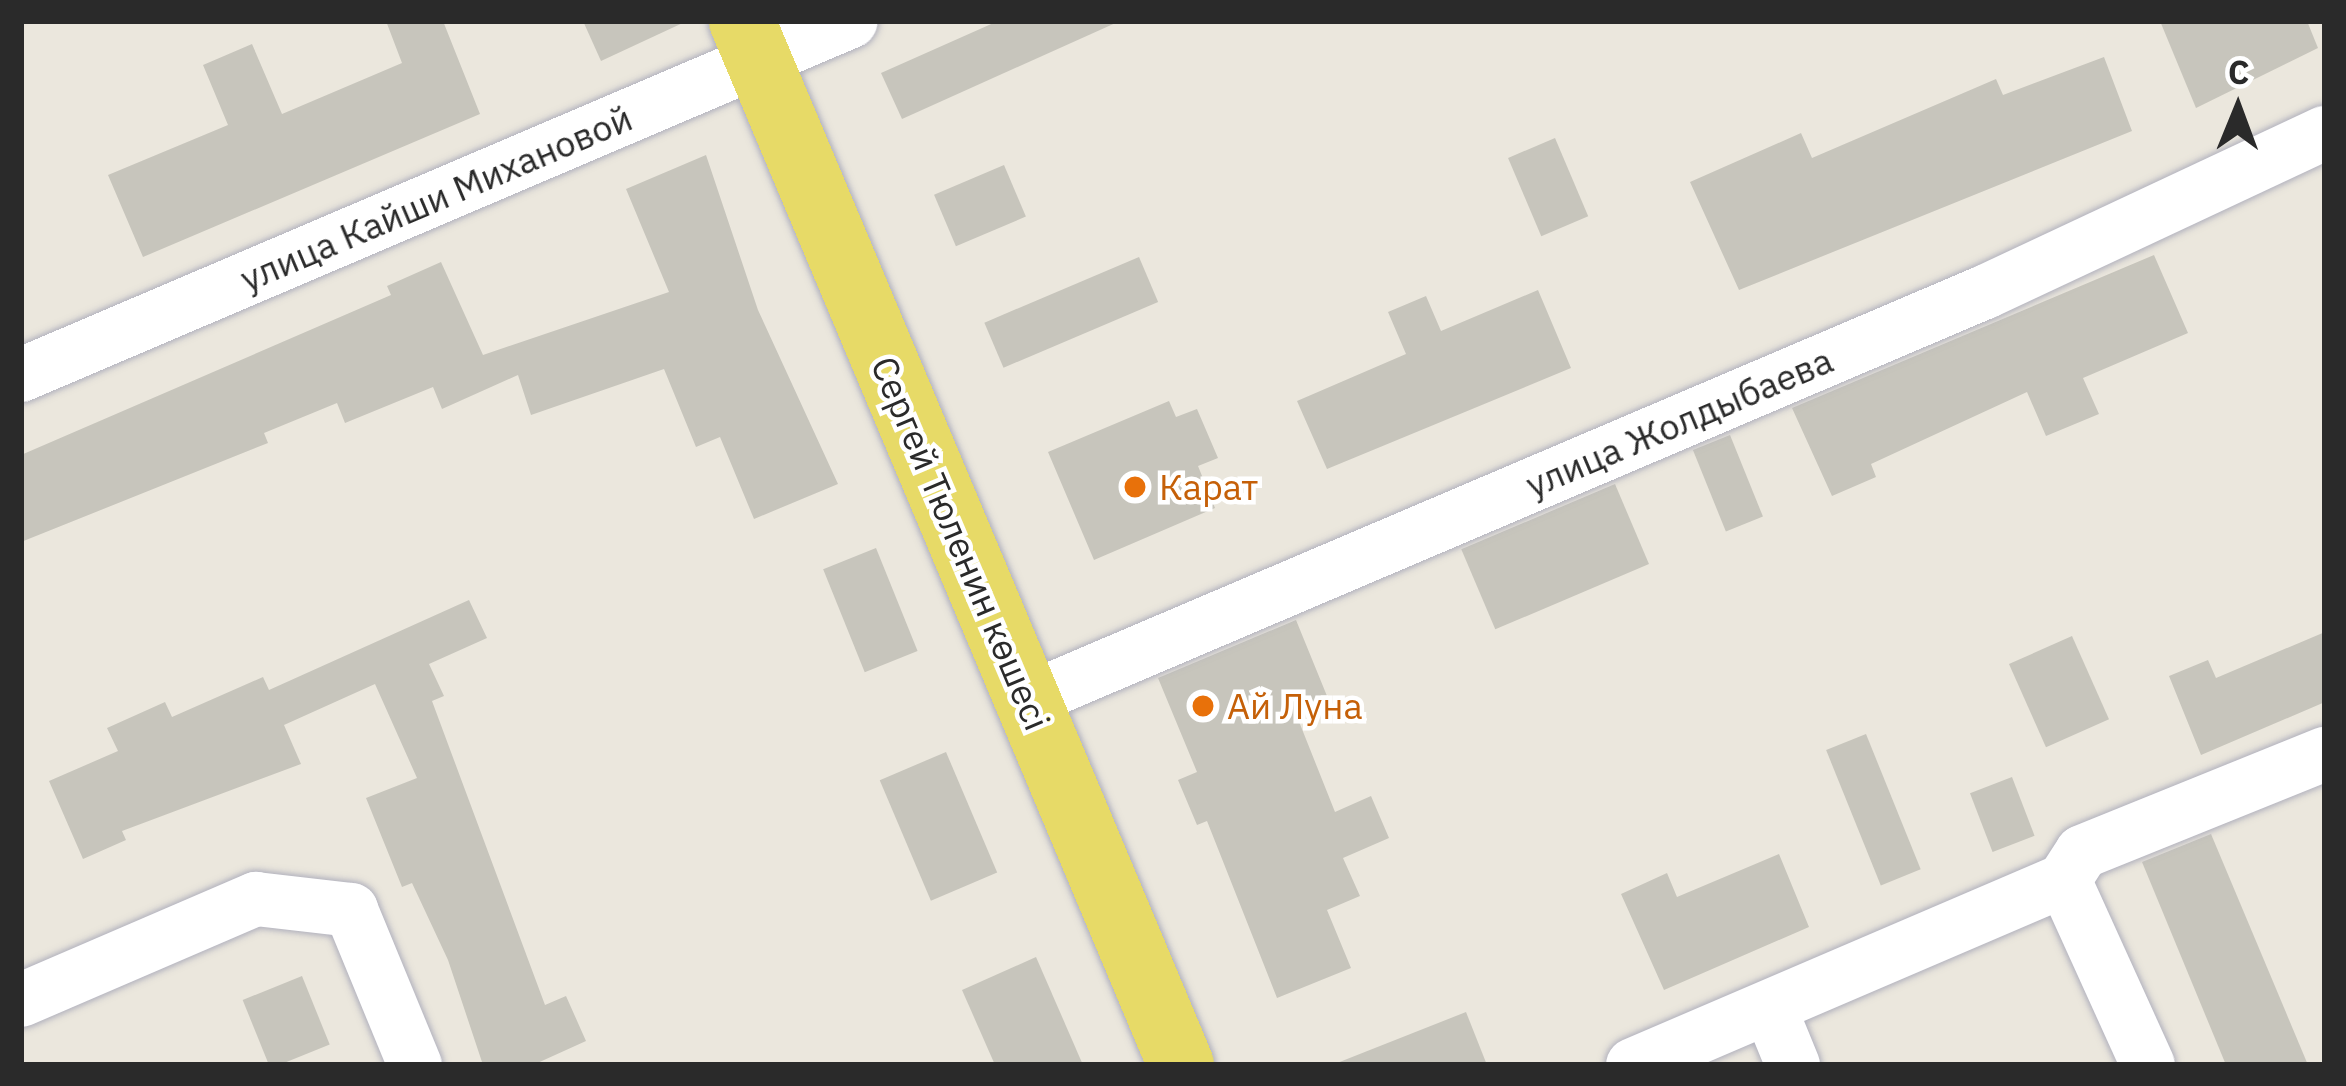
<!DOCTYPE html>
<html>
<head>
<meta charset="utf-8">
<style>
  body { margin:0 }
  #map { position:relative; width:2346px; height:1086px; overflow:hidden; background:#ebe7dd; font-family:"IBM Plex Sans",sans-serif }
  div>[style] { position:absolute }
  .building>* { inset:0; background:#c7c5bc; transform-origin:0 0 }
  .roads { filter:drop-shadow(0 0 3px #b1b1bd) drop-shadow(0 0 3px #b1b1bd) }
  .minor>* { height:54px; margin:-27px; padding:0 27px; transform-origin:27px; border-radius:27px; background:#fff }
  .major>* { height:66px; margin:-33px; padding:0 33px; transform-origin:33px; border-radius:33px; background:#e7da67 }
  .dots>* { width:33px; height:33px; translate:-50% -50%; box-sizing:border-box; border:6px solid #fff; border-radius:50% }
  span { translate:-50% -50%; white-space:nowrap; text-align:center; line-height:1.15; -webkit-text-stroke:9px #fff; paint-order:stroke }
  .street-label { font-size:36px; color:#2a2a2a }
  .food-label { font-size:36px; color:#c56008 }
  .left { translate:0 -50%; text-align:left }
  .frame { position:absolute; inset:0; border:24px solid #2a2a2a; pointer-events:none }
  .north { position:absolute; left:2178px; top:48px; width:120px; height:120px; -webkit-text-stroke:9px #fff; paint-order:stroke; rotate:1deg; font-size:33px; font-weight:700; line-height:48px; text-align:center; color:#2a2a2a }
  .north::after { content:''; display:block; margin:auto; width:42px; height:54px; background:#2a2a2a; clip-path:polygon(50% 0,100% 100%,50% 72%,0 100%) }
</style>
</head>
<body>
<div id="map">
  <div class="building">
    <i style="clip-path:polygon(386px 21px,443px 21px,480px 114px,143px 257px,108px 175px,228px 125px,203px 65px,252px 44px,282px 114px,402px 63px)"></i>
    <i style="clip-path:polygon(583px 21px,687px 21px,601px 61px)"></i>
    <i style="clip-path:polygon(998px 21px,1120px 21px,902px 119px,881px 73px)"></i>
    <i style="clip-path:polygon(2160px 21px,2307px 21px,2318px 48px,2196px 108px)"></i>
    <i style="clip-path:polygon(2104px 57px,2132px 131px,1739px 290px,1690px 182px,1801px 133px,1812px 158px,1996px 79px,2003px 95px)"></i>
    <i style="left:1555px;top:138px;width:85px;height:51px;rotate:67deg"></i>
    <i style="clip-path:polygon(706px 155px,758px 310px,838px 484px,754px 519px,720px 437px,696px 447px,664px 369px,531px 415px,518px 375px,442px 409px,433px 387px,345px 423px,337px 403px,264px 433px,268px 443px,21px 542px,21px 455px,391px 295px,387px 286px,441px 262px,483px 355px,669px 292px,626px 189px)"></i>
    <i style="left:1004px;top:165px;width:56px;height:76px;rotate:67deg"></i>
    <i style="clip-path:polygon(2154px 255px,2188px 333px,2083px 378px,2099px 414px,2046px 436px,2027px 392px,1871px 464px,1876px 477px,1832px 496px,1792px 408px)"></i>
    <i style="left:1139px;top:257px;width:49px;height:168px;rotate:67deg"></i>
    <i style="clip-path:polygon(1538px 290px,1571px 368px,1327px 469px,1297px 401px,1406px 354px,1388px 312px,1426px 296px,1441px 331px)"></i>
    <i style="clip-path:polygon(1169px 401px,1176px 417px,1197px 409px,1218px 458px,1198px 466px,1215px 508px,1094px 560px,1048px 452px)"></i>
    <i style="left:1730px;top:435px;width:88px;height:40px;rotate:68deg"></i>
    <i style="left:1615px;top:484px;width:87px;height:167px;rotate:67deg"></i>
    <i style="left:876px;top:548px;width:111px;height:57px;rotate:68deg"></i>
    <i style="clip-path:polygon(469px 600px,487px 638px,429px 664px,444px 696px,432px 701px,545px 1005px,566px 996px,586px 1041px,533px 1065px,483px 1065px,448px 960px,412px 883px,402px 887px,366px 798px,417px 778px,375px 684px,284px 725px,301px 764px,122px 831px,126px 840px,83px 859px,49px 781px,118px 751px,107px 728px,165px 702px,172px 717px,263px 677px,269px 690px)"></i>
    <i style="clip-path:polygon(1296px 620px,1327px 696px,1294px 709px,1335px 812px,1371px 796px,1389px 838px,1343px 858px,1360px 896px,1327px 910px,1351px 968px,1277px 998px,1207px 821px,1197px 825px,1178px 780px,1197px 772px,1158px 678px)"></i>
    <i style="clip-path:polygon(2325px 632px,2325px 702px,2201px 755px,2169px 676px,2208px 660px,2216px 678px)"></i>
    <i style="left:2072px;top:636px;width:91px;height:69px;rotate:66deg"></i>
    <i style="left:1866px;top:734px;width:146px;height:43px;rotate:68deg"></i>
    <i style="left:946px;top:752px;width:131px;height:72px;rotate:67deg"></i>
    <i style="left:2012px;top:777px;width:63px;height:45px;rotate:69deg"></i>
    <i style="clip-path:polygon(2211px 834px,2308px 1065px,2226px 1065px,2142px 862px)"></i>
    <i style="clip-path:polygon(1779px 854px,1809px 927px,1664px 990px,1621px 894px,1667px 873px,1677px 897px)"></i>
    <i style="clip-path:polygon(1036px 957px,1083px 1065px,995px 1065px,962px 990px)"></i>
    <i style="left:302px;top:976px;width:74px;height:64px;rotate:68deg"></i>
    <i style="clip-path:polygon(1466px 1012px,1487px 1065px,1338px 1065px,1337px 1063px)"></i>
  </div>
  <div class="roads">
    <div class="minor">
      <i style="left:21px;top:375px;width:902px;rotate:-23.1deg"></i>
      <i style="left:1027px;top:700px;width:1041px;rotate:-23.07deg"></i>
      <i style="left:1985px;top:292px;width:375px;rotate:-25.1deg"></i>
      <i style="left:2064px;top:880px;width:203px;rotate:65.6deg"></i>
      <i style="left:21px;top:1000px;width:256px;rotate:-23.3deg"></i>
      <i style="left:256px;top:899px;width:96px;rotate:6.6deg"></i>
      <i style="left:351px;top:910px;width:168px;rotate:67.6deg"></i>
      <i style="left:1770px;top:1009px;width:61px;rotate:67.7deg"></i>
      <i style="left:1633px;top:1065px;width:469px;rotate:-23.2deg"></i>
      <i style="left:2064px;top:880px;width:33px;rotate:-57deg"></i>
      <i style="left:2082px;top:852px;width:262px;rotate:-22deg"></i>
    </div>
    <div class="major">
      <i style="left:742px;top:21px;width:1133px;rotate:67.19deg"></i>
    </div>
  </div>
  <div class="dots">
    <i style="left:1135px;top:487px;background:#e8710a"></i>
    <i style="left:1203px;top:706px;background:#e8710a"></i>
  </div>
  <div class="street-label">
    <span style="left:436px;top:198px;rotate:-23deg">улица Кайши Михановой</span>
    <span style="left:1679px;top:422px;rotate:-23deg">улица Жолдыбаева</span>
    <span style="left:961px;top:543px;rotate:67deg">Сергей Тюленин көшесі</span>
  </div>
  <div class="food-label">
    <span class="left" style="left:1159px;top:487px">Карат</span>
    <span class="left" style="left:1227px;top:706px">Ай Луна</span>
  </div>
  <div class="frame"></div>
  <div class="north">С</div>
</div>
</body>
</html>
